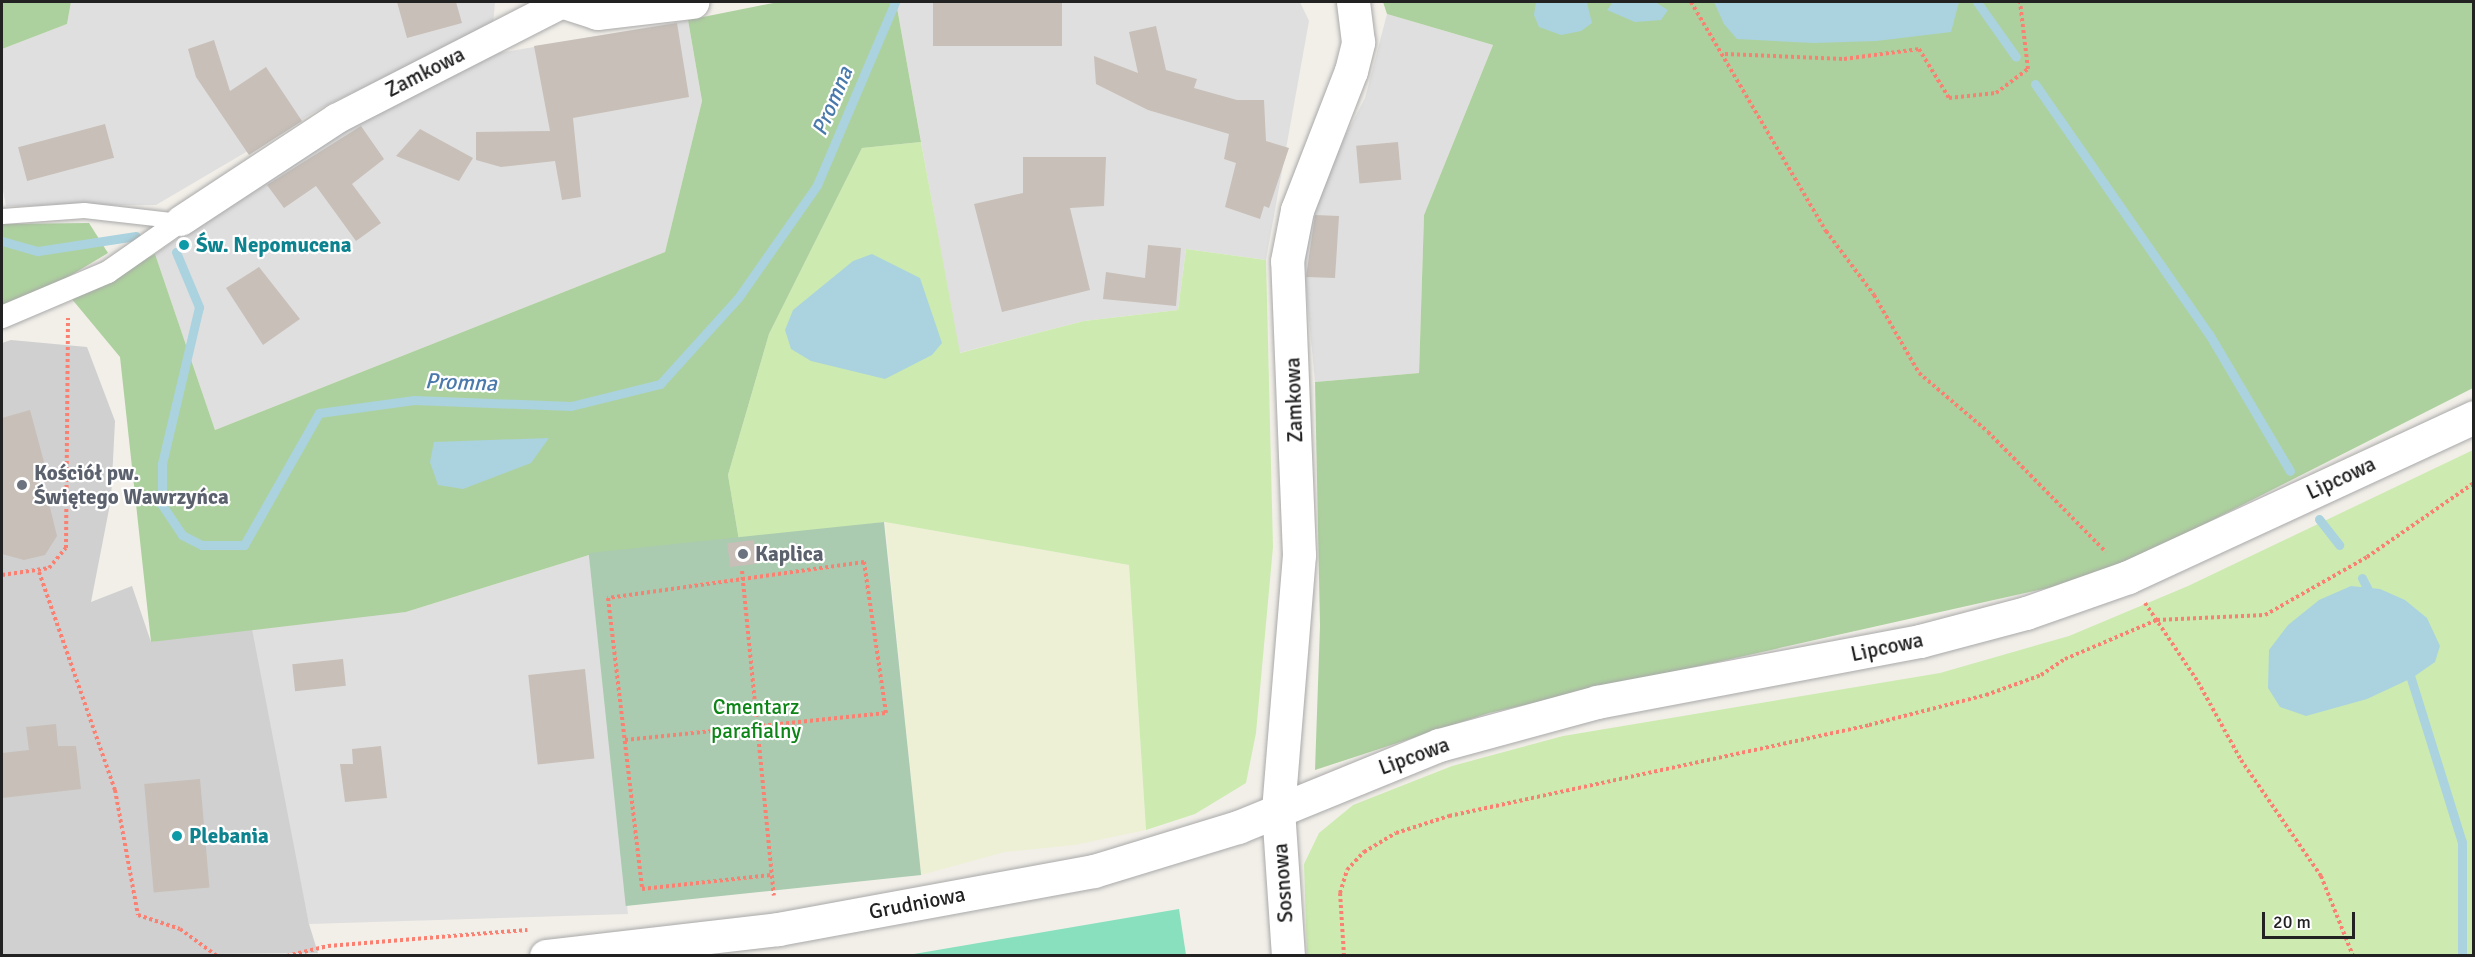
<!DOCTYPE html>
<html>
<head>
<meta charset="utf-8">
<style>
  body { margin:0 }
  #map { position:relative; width:2475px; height:957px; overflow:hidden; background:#f2efe9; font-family:Signika,sans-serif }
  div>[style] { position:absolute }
  .residential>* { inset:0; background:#e0dfdf }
  .religious>* { inset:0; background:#d0d0d0 }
  .farmland>* { inset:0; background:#eef0d5 }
  .grass>* { inset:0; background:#cdebb0 }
  .forest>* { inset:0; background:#add19e }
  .cemetery>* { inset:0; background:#aacbaf; transform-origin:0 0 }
  .pitch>* { inset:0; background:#88e0be }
  .water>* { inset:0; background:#aad3df }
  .stream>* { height:9px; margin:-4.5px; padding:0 4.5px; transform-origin:4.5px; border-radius:4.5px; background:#aad3df }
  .building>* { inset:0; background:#c7bfb8; transform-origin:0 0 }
  .path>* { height:4px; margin-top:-2px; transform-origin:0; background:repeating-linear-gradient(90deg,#fa8072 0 3px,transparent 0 6px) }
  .roads { filter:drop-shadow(0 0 2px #a9a9a9) drop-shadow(0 0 2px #a9a9a9) }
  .service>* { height:15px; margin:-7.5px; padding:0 7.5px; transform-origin:7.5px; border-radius:7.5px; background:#fff }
  .pedestrian>* { height:22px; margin:-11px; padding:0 11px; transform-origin:11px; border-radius:11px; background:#fff }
  .minor>* { height:30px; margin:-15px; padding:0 15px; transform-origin:15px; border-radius:15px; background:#fff }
  .tertiary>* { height:33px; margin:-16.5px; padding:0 16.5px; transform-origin:16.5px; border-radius:16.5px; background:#fff }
  .dots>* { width:16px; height:16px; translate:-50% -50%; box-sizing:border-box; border:3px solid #fff; border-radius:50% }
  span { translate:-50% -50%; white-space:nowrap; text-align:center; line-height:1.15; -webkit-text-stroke:4.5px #fff; paint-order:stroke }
  .street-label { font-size:21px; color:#222 }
  .culture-label { font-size:21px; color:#0d838f; font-weight:700 }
  .left { translate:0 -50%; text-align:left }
  .worship-label { font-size:21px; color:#5b616d; font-weight:700 }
  .park-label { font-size:21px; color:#0c8416 }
  .water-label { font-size:22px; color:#4a7aab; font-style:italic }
  .frame { position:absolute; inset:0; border:3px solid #222; pointer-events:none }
  .scale { position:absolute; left:2262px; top:912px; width:93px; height:27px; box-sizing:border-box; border:3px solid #222; border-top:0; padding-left:8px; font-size:18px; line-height:21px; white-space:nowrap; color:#222; -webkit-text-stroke:4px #fff; paint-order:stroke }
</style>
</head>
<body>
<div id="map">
  <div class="residential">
    <i style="clip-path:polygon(71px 2px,495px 2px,493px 25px,323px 107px,156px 205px,6px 206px,2px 185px,2px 49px,67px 24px)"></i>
    <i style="clip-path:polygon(896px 2px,1300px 2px,1309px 21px,1266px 260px,1186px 249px,1178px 310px,1084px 321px,959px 353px)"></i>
    <i style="clip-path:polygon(1387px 14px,1493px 45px,1424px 215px,1419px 373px,1315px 382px,1302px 246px,1317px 190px,1365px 98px)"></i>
    <i style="clip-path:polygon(688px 20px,702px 101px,665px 252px,215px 430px,155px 254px,278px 168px,392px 99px,499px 53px)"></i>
    <i style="clip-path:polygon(589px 555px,628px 914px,309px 924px,251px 643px,251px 624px,406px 612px)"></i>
  </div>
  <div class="religious">
    <i style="clip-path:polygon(11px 340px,87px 347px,115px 421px,111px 499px,91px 602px,132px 586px,151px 642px,251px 624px,309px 924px,318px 953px,2px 956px,2px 343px)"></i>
  </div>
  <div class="farmland">
    <i style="clip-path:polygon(885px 522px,1129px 565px,1146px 830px,1075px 845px,1005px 852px,921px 875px)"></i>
  </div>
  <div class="grass">
    <i style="clip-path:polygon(921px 142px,960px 353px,1084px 321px,1178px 310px,1186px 249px,1266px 260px,1273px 547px,1256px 733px,1246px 783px,1195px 814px,1146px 830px,1129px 565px,885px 522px,739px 540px,728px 475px,769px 334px,862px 148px)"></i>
    <i style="clip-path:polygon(2473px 450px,2473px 955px,1307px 955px,1304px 864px,1319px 833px,1353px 805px,1452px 766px,1563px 736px,1940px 673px,2069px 636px,2188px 586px)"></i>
  </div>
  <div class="forest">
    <i style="clip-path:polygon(2px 2px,71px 2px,67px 24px,2px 49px)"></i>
    <i style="clip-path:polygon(778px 2px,896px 2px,921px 142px,862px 148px,769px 334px,728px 475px,739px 540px,589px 555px,406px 612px,151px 642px,120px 357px,71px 298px,155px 254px,215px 430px,665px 252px,702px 101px,688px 20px)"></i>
    <i style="clip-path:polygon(1383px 2px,2473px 2px,2473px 388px,2167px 543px,2079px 581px,1489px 713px,1315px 770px,1320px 626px,1315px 382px,1419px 373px,1424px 215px,1493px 45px,1387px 14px)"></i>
    <i style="clip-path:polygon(89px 223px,108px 253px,68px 277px,2px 307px,2px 224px)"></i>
  </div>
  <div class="cemetery">
    <i style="left:884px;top:522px;width:355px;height:297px;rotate:84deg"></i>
  </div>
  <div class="pitch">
    <i style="clip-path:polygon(1179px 909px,1186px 955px,908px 955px)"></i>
  </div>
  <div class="water">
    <i style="clip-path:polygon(1536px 2px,1587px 3px,1592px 23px,1581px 31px,1561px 35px,1539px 27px,1534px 15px)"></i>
    <i style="clip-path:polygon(1613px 2px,1655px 2px,1668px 10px,1661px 20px,1635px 22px,1607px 10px)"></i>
    <i style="clip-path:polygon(1714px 2px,1959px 2px,1951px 32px,1876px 41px,1813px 43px,1737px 39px,1724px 24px)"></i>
    <i style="clip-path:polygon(872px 254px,920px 278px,942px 343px,932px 355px,885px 379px,811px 361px,791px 349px,785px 330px,793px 310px,853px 261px)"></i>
    <i style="clip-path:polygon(549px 438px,531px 463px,463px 489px,438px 485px,430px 462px,434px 442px)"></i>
    <i style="clip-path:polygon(2351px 586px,2380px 589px,2405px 600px,2427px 618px,2440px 646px,2435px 662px,2412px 678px,2367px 699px,2306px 716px,2280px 707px,2268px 688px,2269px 650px,2288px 625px,2319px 600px)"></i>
  </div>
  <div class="stream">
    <i style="left:1977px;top:2px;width:67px;rotate:54.7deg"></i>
    <i style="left:2035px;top:84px;width:305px;rotate:55.2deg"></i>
    <i style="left:2209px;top:334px;width:159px;rotate:59.4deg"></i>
    <i style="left:2px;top:241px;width:37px;rotate:16deg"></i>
    <i style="left:38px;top:251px;width:99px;rotate:-8.7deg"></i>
    <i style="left:176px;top:252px;width:60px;rotate:67.3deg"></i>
    <i style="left:199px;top:307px;width:161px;rotate:103.3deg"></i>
    <i style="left:162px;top:464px;width:41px;rotate:90deg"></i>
    <i style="left:162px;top:505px;width:36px;rotate:56deg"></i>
    <i style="left:182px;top:535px;width:22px;rotate:27deg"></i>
    <i style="left:202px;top:545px;width:42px"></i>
    <i style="left:244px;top:545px;width:152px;rotate:-60.4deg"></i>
    <i style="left:319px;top:413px;width:96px;rotate:-7.8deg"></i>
    <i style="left:414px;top:400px;width:157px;rotate:2.2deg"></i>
    <i style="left:571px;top:406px;width:92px;rotate:-13.9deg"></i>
    <i style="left:660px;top:384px;width:116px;rotate:-47.8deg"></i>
    <i style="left:738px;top:298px;width:138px;rotate:-55deg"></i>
    <i style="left:817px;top:185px;width:199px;rotate:-66.9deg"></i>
    <i style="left:2319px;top:519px;width:33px;rotate:52deg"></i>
    <i style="left:2362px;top:578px;width:22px;rotate:63deg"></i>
    <i style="left:2408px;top:669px;width:181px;rotate:72.7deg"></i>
    <i style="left:2462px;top:842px;width:114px;rotate:90deg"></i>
  </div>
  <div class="building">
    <i style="clip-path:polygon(397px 2px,456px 2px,462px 23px,407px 38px)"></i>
    <i style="left:933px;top:2px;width:129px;height:44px"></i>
    <i style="clip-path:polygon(677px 23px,689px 97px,573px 118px,581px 197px,562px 200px,555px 161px,501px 167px,476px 160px,476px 132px,550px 131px,534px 46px)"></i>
    <i style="clip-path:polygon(1156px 26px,1166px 70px,1197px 79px,1194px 88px,1237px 100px,1264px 100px,1266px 141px,1289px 148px,1269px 208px,1264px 206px,1260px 219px,1225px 207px,1236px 163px,1224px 159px,1229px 134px,1148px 110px,1096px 84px,1094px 56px,1138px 73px,1129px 32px)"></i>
    <i style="clip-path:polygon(214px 40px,230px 91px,266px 67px,302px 121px,249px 155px,196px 77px,188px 49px)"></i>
    <i style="left:105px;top:124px;width:35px;height:90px;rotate:75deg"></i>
    <i style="clip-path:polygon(361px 126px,384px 159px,352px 184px,381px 223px,356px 241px,316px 186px,284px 208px,267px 185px)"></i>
    <i style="clip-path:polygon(420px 129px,473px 158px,459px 181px,396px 156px)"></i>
    <i style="left:1398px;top:142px;width:38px;height:42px;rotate:85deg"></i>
    <i style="clip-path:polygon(1023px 157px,1106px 157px,1104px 206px,1070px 208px,1090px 290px,1002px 312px,974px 204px,1023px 193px)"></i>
    <i style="clip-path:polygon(1315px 215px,1339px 216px,1335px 278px,1306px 277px)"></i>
    <i style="clip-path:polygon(1148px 245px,1181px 248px,1176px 306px,1103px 299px,1106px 272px,1145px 278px)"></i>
    <i style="clip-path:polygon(259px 267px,300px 319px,263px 345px,226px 288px)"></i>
    <i style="clip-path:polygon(30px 410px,47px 473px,42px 475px,57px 536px,45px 555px,24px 560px,2px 554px,2px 418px)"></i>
    <i style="left:754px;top:540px;width:24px;height:27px;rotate:83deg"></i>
    <i style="left:343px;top:659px;width:27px;height:51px;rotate:84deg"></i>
    <i style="left:585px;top:669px;width:90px;height:57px;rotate:84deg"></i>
    <i style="clip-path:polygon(56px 724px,58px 746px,76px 746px,81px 789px,2px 798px,2px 753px,29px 750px,26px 727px)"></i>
    <i style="clip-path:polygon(381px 746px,387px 798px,345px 802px,340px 764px,353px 764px,352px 749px)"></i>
    <i style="left:200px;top:779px;width:109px;height:56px;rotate:85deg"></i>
  </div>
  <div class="path">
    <i style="left:1691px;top:2px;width:266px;rotate:59.5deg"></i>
    <i style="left:1826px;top:231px;width:80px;rotate:53.1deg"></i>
    <i style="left:1874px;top:295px;width:90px;rotate:60deg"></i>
    <i style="left:1919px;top:373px;width:91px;rotate:40.5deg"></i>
    <i style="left:1988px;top:432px;width:168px;rotate:45.5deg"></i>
    <i style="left:1725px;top:54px;width:119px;rotate:2.4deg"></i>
    <i style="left:1844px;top:59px;width:76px;rotate:-7.6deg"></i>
    <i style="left:1919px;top:49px;width:57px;rotate:58.5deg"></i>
    <i style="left:1949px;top:98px;width:47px;rotate:-6.1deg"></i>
    <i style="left:1996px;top:93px;width:40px;rotate:-37deg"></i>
    <i style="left:2028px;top:69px;width:67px;rotate:-96.8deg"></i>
    <i style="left:742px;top:571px;width:326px;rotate:84.4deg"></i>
    <i style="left:39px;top:572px;width:231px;rotate:70.8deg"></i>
    <i style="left:115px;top:790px;width:127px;rotate:79.6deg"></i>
    <i style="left:138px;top:915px;width:44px;rotate:18.4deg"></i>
    <i style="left:180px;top:929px;width:46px;rotate:36.1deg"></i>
    <i style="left:2px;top:575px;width:48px;rotate:-8.5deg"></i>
    <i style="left:49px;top:568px;width:26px;rotate:-50deg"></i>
    <i style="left:66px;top:548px;width:230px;rotate:-89.5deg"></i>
    <i style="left:2145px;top:603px;width:95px;rotate:56.1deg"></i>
    <i style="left:2198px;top:682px;width:89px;rotate:61.1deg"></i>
    <i style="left:2241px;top:760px;width:141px;rotate:55.4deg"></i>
    <i style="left:2321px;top:876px;width:86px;rotate:68.2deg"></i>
    <i style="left:625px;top:740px;width:262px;rotate:-5.9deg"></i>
    <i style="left:886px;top:713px;width:153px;rotate:-98.3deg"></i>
    <i style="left:864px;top:562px;width:259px;rotate:172deg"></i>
    <i style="left:608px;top:598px;width:293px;rotate:83.3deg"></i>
    <i style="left:642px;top:889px;width:130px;rotate:-6.2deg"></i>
    <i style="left:287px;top:956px;width:42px;rotate:-13.7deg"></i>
    <i style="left:328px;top:946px;width:200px;rotate:-4.6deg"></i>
    <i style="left:1344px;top:956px;width:63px;rotate:-93.6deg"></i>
    <i style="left:1340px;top:893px;width:24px;rotate:-73deg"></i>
    <i style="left:1347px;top:870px;width:25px;rotate:-47deg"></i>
    <i style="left:1364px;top:852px;width:37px;rotate:-31deg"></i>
    <i style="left:1396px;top:833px;width:56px;rotate:-17.8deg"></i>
    <i style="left:1449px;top:816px;width:430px;rotate:-12.2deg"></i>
    <i style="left:1869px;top:725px;width:121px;rotate:-14.4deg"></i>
    <i style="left:1986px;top:695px;width:59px;rotate:-20deg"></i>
    <i style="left:2041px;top:675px;width:29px;rotate:-34deg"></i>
    <i style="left:2065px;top:659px;width:100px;rotate:-23deg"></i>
    <i style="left:2157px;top:620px;width:108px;rotate:-2.7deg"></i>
    <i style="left:2265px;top:615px;width:117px;rotate:-29.6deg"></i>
    <i style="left:2367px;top:557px;width:130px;rotate:-34.7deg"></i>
  </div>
  <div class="roads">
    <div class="service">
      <i style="left:2px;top:216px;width:82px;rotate:-4.2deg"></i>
      <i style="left:84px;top:210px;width:98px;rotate:6.5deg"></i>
    </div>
    <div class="pedestrian">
      <i style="left:2px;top:317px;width:115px;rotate:-23deg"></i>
      <i style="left:108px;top:272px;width:89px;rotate:-34.9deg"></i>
    </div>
    <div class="minor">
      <i style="left:181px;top:221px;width:186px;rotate:-33.3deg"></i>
      <i style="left:336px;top:119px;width:257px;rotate:-27.1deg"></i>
    </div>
    <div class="tertiary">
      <i style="left:564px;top:2px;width:35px;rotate:18deg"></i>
      <i style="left:597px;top:13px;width:96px;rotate:-6.6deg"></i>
      <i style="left:546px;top:956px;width:234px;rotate:-6.6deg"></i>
      <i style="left:778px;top:929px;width:321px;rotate:-10.4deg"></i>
      <i style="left:1094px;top:871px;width:151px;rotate:-17deg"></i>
      <i style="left:1238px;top:827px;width:217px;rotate:-22.2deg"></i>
      <i style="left:1439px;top:745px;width:164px;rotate:-15.2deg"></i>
      <i style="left:1597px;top:702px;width:329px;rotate:-10.7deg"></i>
      <i style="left:1920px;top:641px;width:110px;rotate:-14.8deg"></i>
      <i style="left:2026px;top:613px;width:108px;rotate:-19.4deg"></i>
      <i style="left:2128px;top:577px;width:381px;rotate:-24.8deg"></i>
      <i style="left:1288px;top:956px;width:146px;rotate:-93.9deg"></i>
      <i style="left:1278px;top:810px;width:256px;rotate:-85.3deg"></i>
      <i style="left:1299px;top:555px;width:294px;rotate:-92.3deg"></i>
      <i style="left:1287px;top:261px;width:52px;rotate:-78.9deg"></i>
      <i style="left:1297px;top:210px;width:149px;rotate:-68.8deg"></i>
      <i style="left:1351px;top:71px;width:30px;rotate:-76deg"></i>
      <i style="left:1358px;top:42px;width:40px;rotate:-97.1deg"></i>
    </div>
  </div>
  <div class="dots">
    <i style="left:184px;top:245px;background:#0f9aa8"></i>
    <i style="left:22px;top:485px;background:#6b7280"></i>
    <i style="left:743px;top:554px;background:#6b7280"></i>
    <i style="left:177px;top:836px;background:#0f9aa8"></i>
  </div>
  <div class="street-label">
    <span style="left:425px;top:72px;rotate:-27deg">Zamkowa</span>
    <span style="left:1294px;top:400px;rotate:-92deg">Zamkowa</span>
    <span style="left:2341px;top:478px;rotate:-25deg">Lipcowa</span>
    <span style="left:1887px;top:647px;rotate:-12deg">Lipcowa</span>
    <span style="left:1414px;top:756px;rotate:-20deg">Lipcowa</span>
    <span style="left:1283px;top:883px;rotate:-94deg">Sosnowa</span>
    <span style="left:917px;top:903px;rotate:-11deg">Grudniowa</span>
  </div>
  <div class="culture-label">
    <span class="left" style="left:196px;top:245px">Św. Nepomucena</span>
    <span class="left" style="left:189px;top:836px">Plebania</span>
  </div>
  <div class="worship-label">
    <span class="left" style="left:34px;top:485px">Kościół pw.<br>Świętego Wawrzyńca</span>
    <span class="left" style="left:755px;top:554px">Kaplica</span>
  </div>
  <div class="park-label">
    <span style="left:756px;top:719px">Cmentarz<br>parafialny</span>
  </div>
  <div class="water-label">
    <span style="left:832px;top:101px;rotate:-67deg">Promna</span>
    <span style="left:461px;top:382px;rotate:2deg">Promna</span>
  </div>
  <div class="frame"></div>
  <div class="scale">20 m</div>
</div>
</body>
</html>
